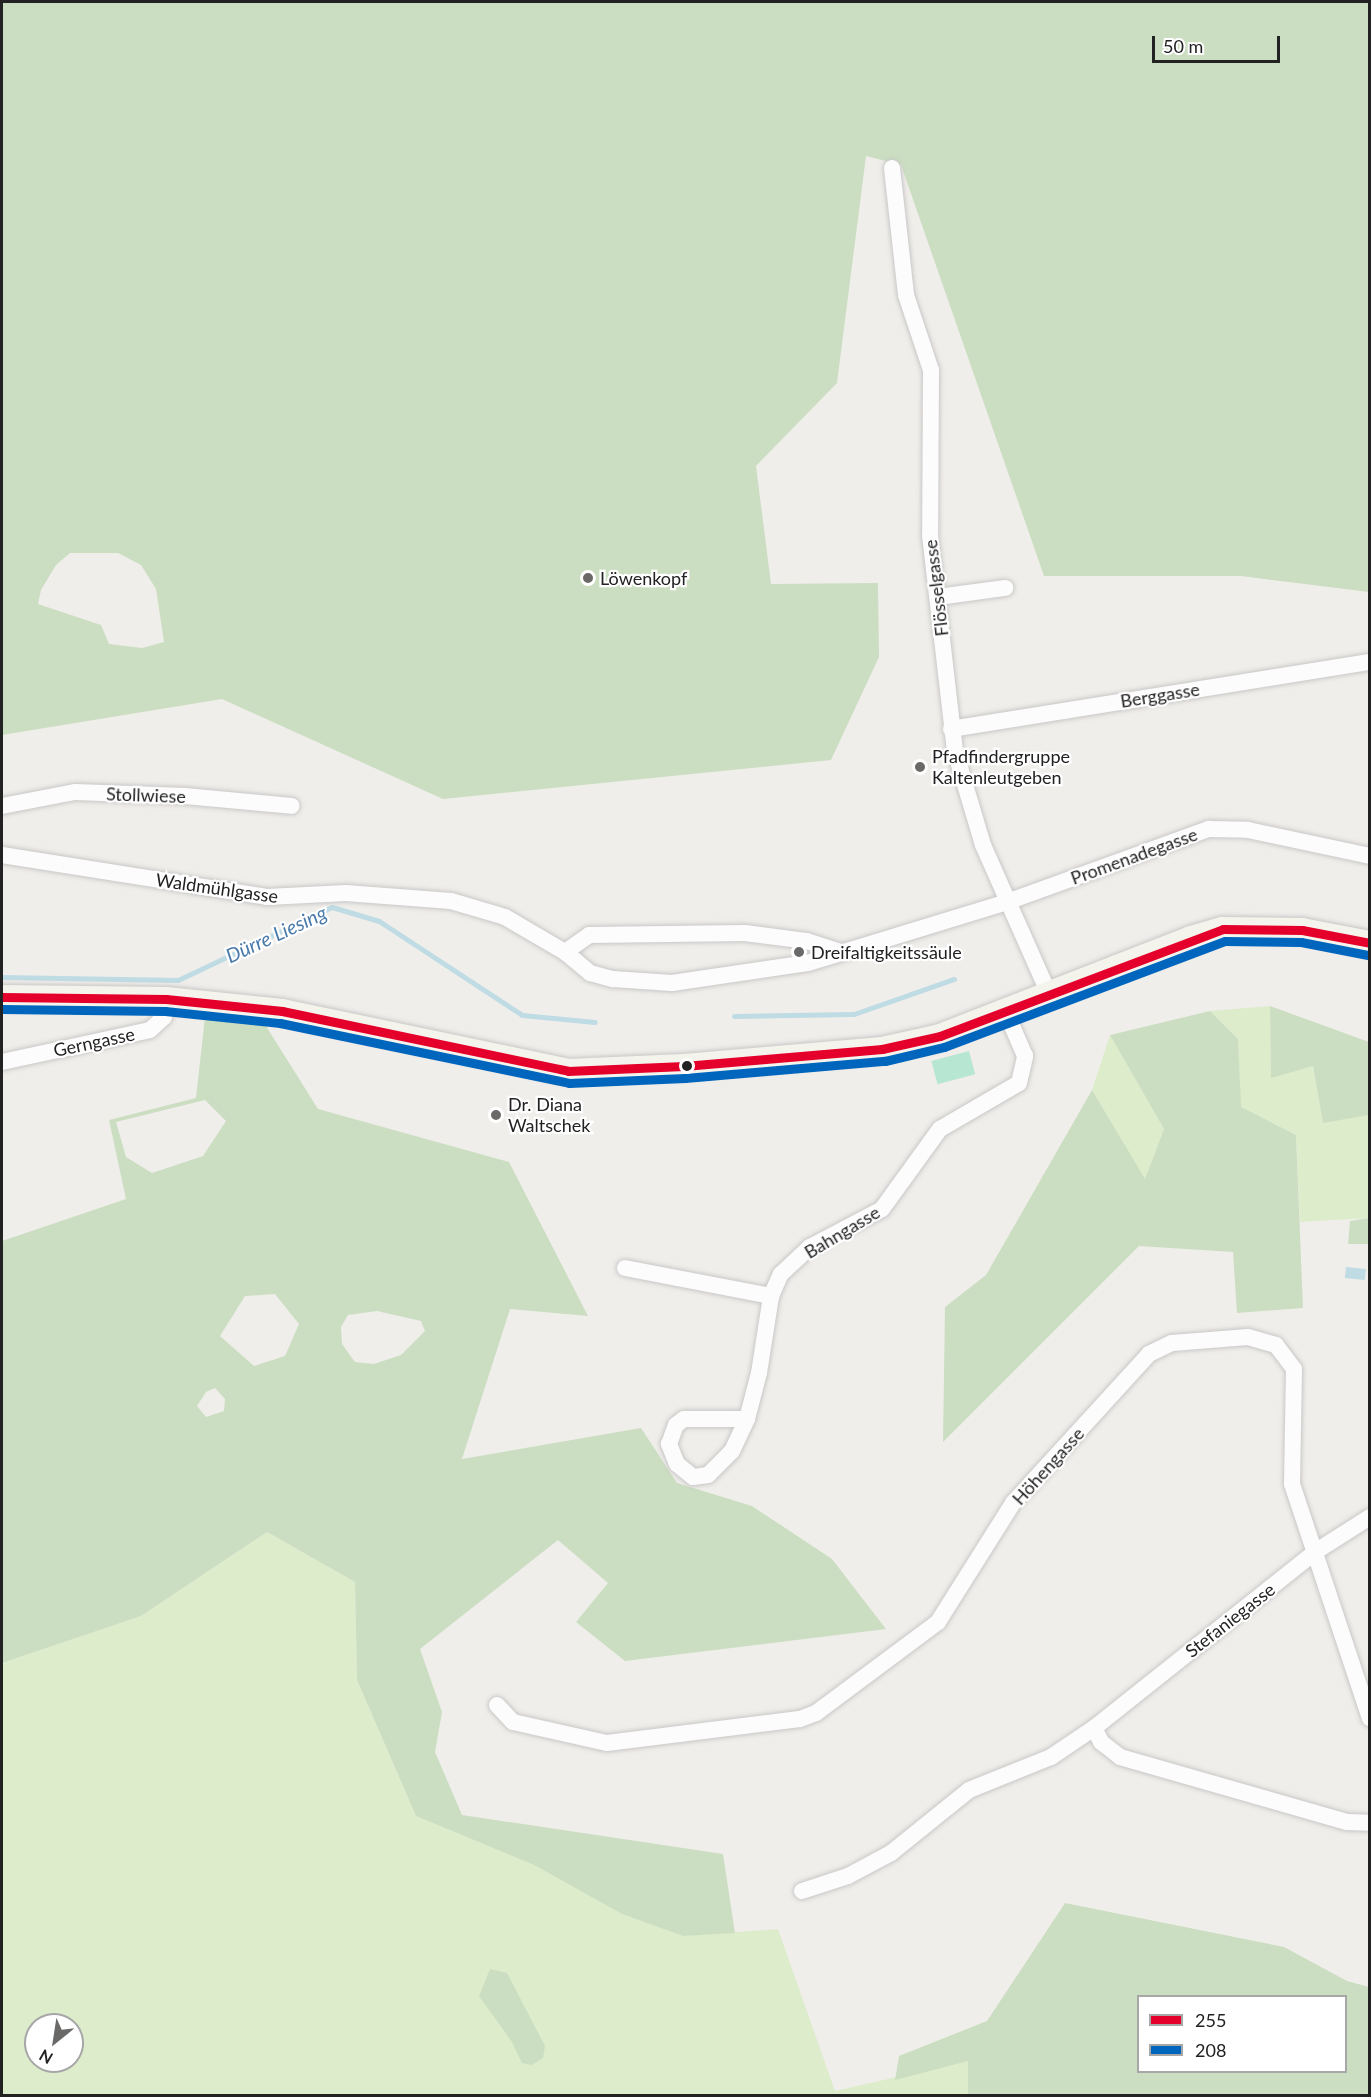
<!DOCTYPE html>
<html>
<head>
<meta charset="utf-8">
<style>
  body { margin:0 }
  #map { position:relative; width:1371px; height:2097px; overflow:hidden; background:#f0eeeb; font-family:Lato,sans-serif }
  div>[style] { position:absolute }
  .grass>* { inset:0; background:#ddeccb }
  .forest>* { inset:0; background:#cbdec1 }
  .pitch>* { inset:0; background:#b7e6d2; transform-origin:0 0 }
  .water>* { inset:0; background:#bfdbe3; transform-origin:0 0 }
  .stream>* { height:5px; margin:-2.5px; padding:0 2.5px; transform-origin:2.5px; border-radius:2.5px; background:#bfdbe3 }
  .roads { filter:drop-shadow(0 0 2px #c9c8c7) drop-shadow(0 0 2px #c9c8c7) }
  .minor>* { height:16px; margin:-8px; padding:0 8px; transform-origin:8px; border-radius:8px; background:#fdfcfc }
  .secondary>* { height:24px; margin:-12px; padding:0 12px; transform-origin:12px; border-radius:12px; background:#f4f4ed }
  .bus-1>* { height:9px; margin:-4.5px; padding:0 4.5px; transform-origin:4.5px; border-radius:4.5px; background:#e4002b }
  .bus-2>* { height:9px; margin:-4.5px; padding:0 4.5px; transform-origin:4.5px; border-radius:4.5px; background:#0065bd }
  .dots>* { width:16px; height:16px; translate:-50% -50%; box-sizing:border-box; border:3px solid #fff; border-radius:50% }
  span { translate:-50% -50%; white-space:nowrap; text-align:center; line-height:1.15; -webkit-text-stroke:4.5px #fff; paint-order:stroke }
  .poi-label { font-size:18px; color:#222 }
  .left { translate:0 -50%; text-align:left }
  .street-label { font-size:18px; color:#222 }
  .water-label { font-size:20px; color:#4a7aab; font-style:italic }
  .frame { position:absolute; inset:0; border:3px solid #222; pointer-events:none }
  .legend { position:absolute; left:1137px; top:1995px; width:210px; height:78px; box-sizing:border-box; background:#fff; border:2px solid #a7a7a7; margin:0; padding:8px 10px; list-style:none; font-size:18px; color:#222 }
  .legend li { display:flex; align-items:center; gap:12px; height:30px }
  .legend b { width:30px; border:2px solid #a7a7a7 }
  .north { position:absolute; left:24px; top:2013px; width:60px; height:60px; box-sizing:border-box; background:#fff; border:2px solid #a7a7a7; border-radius:50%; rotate:210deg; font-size:16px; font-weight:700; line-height:24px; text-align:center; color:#222 }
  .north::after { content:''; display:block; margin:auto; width:21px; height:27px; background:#6a6968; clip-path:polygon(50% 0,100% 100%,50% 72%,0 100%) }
  .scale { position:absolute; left:1152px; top:36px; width:128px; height:27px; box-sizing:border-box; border:3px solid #222; border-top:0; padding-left:8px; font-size:18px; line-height:21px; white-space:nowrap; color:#222; -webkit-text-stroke:4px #fff; paint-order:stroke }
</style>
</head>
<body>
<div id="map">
  <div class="grass">
    <i style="clip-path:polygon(1270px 1006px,1271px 1077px,1313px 1066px,1323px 1122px,1369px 1115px,1369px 1218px,1300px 1222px,1296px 1135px,1240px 1107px,1238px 1039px,1210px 1011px)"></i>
    <i style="clip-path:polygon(1110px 1035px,1164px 1129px,1145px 1180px,1092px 1090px)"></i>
    <i style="clip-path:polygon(evenodd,267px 1532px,355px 1582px,357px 1680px,416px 1816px,534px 1865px,622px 1914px,683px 1936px,778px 1929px,835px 2091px,968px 2061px,968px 2095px,2px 2095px,2px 1663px,141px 1616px,267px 1532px,36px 2025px,72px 2025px,72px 2061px,36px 2061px,36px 2025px)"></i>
  </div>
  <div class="forest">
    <i style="clip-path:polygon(evenodd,2px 2px,1369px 2px,1369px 592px,1241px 576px,1044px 576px,901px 165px,866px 156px,837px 383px,756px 466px,771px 584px,878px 583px,879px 657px,831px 760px,443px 799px,222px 699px,2px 735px,2px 2px,70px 553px,118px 553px,141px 565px,156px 589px,164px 642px,142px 648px,109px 644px,101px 625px,38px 604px,41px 590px,56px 565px,70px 553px)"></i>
    <i style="clip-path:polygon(1270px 1006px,1369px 1042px,1369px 1115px,1323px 1123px,1313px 1066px,1271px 1078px)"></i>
    <i style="clip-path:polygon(1210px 1011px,1238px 1039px,1241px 1107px,1296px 1135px,1303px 1308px,1237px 1313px,1233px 1252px,1139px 1246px,943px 1442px,945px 1307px,986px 1275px,1092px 1090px,1145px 1179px,1164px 1129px,1110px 1035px)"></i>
    <i style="clip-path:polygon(evenodd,205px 1017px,266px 1026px,318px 1109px,509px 1162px,588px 1316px,510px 1309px,462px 1459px,641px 1428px,677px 1483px,752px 1506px,832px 1559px,886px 1629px,625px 1661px,576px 1622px,608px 1583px,558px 1540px,420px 1649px,442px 1712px,435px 1752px,462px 1815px,723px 1854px,735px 1933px,683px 1936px,622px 1914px,534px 1865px,416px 1816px,357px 1680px,355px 1582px,267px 1532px,141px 1616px,2px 1663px,2px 1241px,126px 1199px,109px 1120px,196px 1098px,205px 1017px,205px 1100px,226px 1121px,203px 1156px,152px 1173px,126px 1157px,116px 1122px,205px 1100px,205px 1017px,275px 1294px,299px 1324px,285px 1356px,254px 1366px,220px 1336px,245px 1296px,275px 1294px,205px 1017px,377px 1311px,421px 1321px,425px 1331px,401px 1355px,374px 1364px,355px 1362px,342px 1344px,341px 1327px,348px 1315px,377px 1311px,205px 1017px,215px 1388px,225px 1399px,224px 1411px,206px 1417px,197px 1406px,206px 1392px,215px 1388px)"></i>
    <i style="clip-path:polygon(1369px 1218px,1369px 1244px,1348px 1244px,1350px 1221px)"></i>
    <i style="clip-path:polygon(evenodd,1065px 1903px,1284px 1947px,1347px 1981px,1369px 1987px,1369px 2095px,968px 2095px,968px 2061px,895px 2080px,899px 2056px,987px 2021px,1065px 1903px,1346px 1996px,1346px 2072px,1138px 2072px,1138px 1996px,1346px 1996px)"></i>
    <i style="clip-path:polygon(490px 1969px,507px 1973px,545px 2046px,543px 2058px,532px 2065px,522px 2063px,512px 2042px,479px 1996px)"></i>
  </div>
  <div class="pitch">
    <i style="left:969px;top:1051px;width:24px;height:39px;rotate:75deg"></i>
  </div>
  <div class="water">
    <i style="left:1346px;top:1267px;width:20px;height:11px;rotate:6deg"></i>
  </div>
  <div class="stream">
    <i style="left:2px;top:977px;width:176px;rotate:1deg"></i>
    <i style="left:178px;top:980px;width:170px;rotate:-25.4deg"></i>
    <i style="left:332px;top:907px;width:49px;rotate:16.6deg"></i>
    <i style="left:379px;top:921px;width:171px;rotate:33.3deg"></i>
    <i style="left:522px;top:1015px;width:73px;rotate:5.5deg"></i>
    <i style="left:734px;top:1016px;width:120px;rotate:-1deg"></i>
    <i style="left:854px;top:1014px;width:106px;rotate:-19.3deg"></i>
  </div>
  <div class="roads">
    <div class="minor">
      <i style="left:892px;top:168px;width:128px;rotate:83.7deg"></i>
      <i style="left:906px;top:295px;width:79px;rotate:71.6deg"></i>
      <i style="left:931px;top:370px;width:165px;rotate:90.3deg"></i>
      <i style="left:930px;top:535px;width:217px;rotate:83.4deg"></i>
      <i style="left:955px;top:751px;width:98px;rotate:73.4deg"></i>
      <i style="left:983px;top:845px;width:163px;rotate:66.1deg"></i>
      <i style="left:938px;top:597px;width:68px;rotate:-7.7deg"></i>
      <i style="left:951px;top:729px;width:424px;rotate:-9.1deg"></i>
      <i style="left:2px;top:806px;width:74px;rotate:-10.9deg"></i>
      <i style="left:75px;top:792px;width:110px;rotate:2.1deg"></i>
      <i style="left:185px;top:796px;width:107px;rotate:5.3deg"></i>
      <i style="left:2px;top:855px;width:268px;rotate:9deg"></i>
      <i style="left:267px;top:897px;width:79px;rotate:-2.9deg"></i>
      <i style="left:346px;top:893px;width:105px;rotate:4.4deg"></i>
      <i style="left:451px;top:901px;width:56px;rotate:16.5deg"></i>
      <i style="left:505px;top:917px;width:69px;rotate:30.3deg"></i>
      <i style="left:565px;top:952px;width:33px;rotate:40deg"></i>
      <i style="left:590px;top:973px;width:24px;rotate:15deg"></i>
      <i style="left:613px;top:979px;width:59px;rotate:3.9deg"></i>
      <i style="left:672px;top:983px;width:137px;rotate:-8.4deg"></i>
      <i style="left:808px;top:963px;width:208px;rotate:-17deg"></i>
      <i style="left:1007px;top:902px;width:215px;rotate:-19.9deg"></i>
      <i style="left:1209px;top:829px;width:39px;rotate:1deg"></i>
      <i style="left:1248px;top:830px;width:125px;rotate:12deg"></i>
      <i style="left:565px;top:952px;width:29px;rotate:-35deg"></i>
      <i style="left:589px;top:935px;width:156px;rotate:-0.7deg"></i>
      <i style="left:745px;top:933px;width:63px;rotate:7.4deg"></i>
      <i style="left:807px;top:941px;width:35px;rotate:18deg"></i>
      <i style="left:2px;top:1062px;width:151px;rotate:-12.2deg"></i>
      <i style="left:150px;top:1030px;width:19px;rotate:-43deg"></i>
      <i style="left:164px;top:1017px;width:18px;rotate:-84deg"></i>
      <i style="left:625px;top:1268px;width:149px;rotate:10.9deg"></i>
      <i style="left:747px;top:1419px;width:35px;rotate:115deg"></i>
      <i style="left:732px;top:1451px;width:34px;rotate:135deg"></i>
      <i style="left:708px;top:1475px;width:15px;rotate:172deg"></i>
      <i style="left:693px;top:1477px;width:21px;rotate:-141deg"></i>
      <i style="left:677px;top:1464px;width:22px;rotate:-112deg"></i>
      <i style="left:669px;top:1444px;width:20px;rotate:-70deg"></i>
      <i style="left:676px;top:1425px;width:10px;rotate:-37deg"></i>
      <i style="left:684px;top:1419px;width:63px"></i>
      <i style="left:747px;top:1419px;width:48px;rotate:-75.4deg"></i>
      <i style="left:759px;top:1373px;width:78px;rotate:-81.1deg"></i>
      <i style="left:771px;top:1296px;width:24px;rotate:-66deg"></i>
      <i style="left:781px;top:1274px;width:40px;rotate:-43deg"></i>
      <i style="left:810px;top:1247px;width:81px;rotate:-27.8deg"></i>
      <i style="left:882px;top:1209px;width:99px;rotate:-54.1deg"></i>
      <i style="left:940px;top:1129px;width:91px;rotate:-30.2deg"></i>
      <i style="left:1019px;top:1083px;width:28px;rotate:-77deg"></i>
      <i style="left:1025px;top:1056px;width:48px;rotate:-113.4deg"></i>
      <i style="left:497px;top:1705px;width:23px;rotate:47deg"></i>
      <i style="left:513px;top:1722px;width:96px;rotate:12.6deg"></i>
      <i style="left:607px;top:1743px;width:194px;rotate:-7.1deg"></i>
      <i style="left:800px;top:1719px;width:17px;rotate:-21deg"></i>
      <i style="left:816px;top:1713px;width:152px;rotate:-36.7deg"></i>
      <i style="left:938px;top:1622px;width:141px;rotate:-57.8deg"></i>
      <i style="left:1013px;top:1503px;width:202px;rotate:-47.6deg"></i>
      <i style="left:1149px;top:1354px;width:25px;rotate:-26deg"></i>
      <i style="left:1172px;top:1343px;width:76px;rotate:-4.5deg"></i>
      <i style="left:1248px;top:1337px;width:29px;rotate:16deg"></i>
      <i style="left:1276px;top:1345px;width:30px;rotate:53deg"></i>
      <i style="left:1294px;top:1369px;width:115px;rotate:91deg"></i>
      <i style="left:1292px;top:1484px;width:247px;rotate:71.6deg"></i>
      <i style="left:1094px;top:1728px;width:16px;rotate:63deg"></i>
      <i style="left:1101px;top:1742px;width:24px;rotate:38deg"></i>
      <i style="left:1120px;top:1757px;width:236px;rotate:16deg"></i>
      <i style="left:1347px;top:1822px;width:23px;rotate:2deg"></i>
      <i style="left:802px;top:1891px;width:48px;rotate:-18.1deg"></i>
      <i style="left:848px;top:1876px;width:49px;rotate:-28.1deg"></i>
      <i style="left:891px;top:1853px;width:100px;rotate:-38.9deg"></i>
      <i style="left:969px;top:1790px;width:88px;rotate:-21.9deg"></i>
      <i style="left:1051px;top:1757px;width:52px;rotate:-34deg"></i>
      <i style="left:1094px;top:1728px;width:283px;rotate:-38.5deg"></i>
      <i style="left:1315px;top:1552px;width:65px;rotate:-32.5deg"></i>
    </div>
    <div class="secondary">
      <i style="left:2px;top:997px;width:164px;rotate:0.7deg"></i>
      <i style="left:166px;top:999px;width:117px;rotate:5.9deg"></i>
      <i style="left:282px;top:1011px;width:292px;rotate:11.8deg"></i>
      <i style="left:568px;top:1071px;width:116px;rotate:-2.5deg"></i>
      <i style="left:684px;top:1066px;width:199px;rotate:-4.9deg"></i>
      <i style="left:882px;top:1049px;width:59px;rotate:-12.6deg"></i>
      <i style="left:940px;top:1036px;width:269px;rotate:-21.3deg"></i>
      <i style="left:1191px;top:938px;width:33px;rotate:-16deg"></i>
      <i style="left:1223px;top:929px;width:79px;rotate:0.7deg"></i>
      <i style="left:1302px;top:930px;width:69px;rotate:10.8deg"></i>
    </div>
  </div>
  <div class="bus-1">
    <i style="left:2px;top:997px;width:164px;rotate:0.7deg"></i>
    <i style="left:166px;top:999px;width:117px;rotate:5.9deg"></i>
    <i style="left:282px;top:1011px;width:292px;rotate:11.8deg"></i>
    <i style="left:568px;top:1071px;width:116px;rotate:-2.5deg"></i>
    <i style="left:684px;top:1066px;width:199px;rotate:-4.9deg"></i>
    <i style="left:882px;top:1049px;width:59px;rotate:-12.6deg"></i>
    <i style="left:940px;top:1036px;width:303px;rotate:-20.7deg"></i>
    <i style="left:1223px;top:929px;width:79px;rotate:0.7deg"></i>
    <i style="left:1302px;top:930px;width:69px;rotate:10.8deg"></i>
  </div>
  <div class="bus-2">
    <i style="left:2px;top:1009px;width:163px;rotate:0.7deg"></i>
    <i style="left:165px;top:1011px;width:116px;rotate:6deg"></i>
    <i style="left:280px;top:1023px;width:295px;rotate:11.7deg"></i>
    <i style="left:569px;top:1083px;width:116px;rotate:-2.5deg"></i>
    <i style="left:685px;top:1078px;width:201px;rotate:-4.9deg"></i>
    <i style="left:885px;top:1061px;width:61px;rotate:-13.3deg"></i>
    <i style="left:944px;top:1047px;width:300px;rotate:-20.7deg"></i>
    <i style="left:1225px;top:941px;width:76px;rotate:0.8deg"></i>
    <i style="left:1301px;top:942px;width:68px;rotate:11deg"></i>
  </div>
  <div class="dots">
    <i style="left:588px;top:578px;background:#6a6968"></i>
    <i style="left:920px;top:767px;background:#6a6968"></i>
    <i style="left:799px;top:952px;background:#6a6968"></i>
    <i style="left:687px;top:1066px;background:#222"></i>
    <i style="left:496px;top:1115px;background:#6a6968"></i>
  </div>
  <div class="poi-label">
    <span class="left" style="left:600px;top:578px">Löwenkopf</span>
    <span class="left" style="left:932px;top:767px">Pfadfindergruppe<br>Kaltenleutgeben</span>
    <span class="left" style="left:811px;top:952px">Dreifaltigkeitssäule</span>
    <span class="left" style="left:508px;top:1115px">Dr. Diana<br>Waltschek</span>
  </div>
  <div class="street-label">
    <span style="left:936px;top:588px;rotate:-97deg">Flösselgasse</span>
    <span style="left:1160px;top:695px;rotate:-9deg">Berggasse</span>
    <span style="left:146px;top:795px;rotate:2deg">Stollwiese</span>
    <span style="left:1134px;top:856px;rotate:-20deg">Promenadegasse</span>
    <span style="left:217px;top:888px;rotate:8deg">Waldmühlgasse</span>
    <span style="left:94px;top:1042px;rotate:-12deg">Gerngasse</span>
    <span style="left:842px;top:1232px;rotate:-31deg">Bahngasse</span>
    <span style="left:1048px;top:1466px;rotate:-48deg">Höhengasse</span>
    <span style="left:1230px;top:1620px;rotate:-38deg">Stefaniegasse</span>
  </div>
  <div class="water-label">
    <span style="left:276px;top:934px;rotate:-25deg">Dürre Liesing</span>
  </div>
  <div class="frame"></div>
  <ul class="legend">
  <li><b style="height:8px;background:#e4002b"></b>255</li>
  <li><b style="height:8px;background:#0065bd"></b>208</li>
  </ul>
  <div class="north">N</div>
  <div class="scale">50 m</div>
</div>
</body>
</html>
